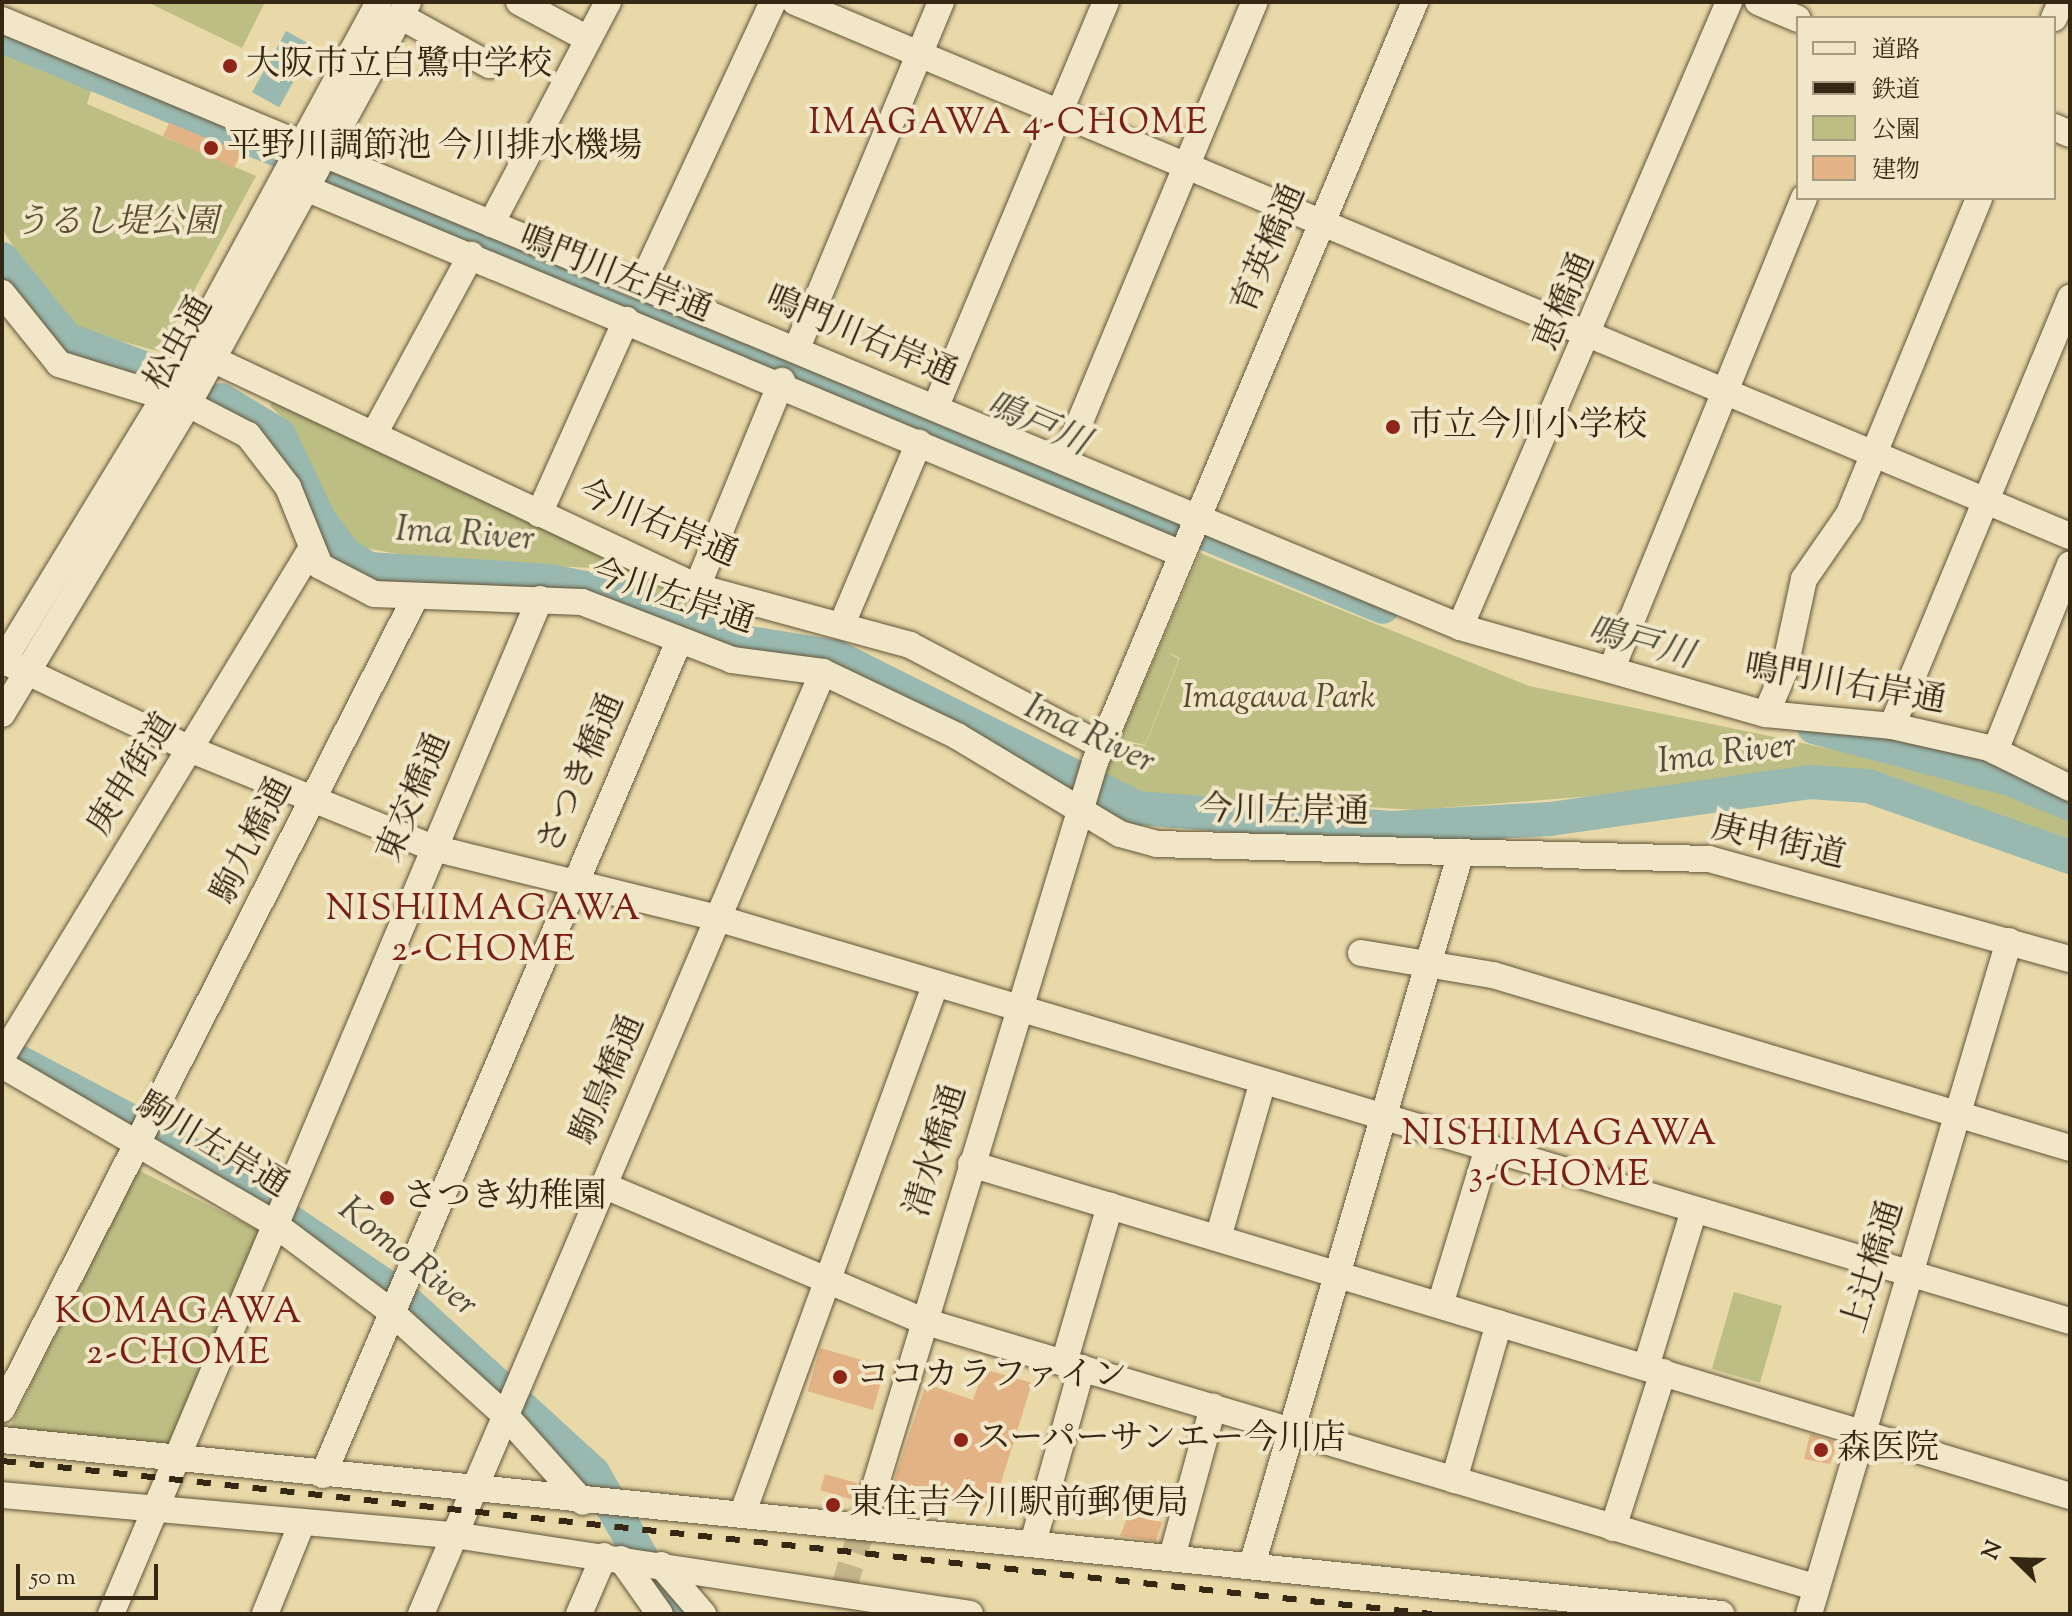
<!DOCTYPE html>
<html>
<head>
<meta charset="utf-8">
<style>
  body { margin:0 }
  #map { position:relative; width:2072px; height:1616px; overflow:hidden; background:#e9d9a9; font-family:"Sorts Mill Goudy","Noto Serif JP",serif }
  div>[style] { position:absolute }
  .green>* { inset:0; background:#bcbe84; transform-origin:0 0 }
  .water>* { inset:0; background:#99b9b0; transform-origin:0 0 }
  .river>* { height:34px; margin:-17px; padding:0 17px; transform-origin:17px; border-radius:17px; background:#99b9b0 }
  .building>* { inset:0; background:#e3b285; transform-origin:0 0 }
  .minor-tunnel>* { height:26px; margin-top:-13px; transform-origin:0; background:repeating-linear-gradient(90deg,#c5b58b 0 26px,transparent 0 39px) }
  .roads { filter:drop-shadow(0 0 2px #635439) drop-shadow(0 0 2px #635439) }
  .minor>* { height:26px; margin:-13px; padding:0 13px; transform-origin:13px; border-radius:13px; background:#f1e6c7 }
  .rail>* { height:6px; margin-top:-3px; transform-origin:0; background:repeating-linear-gradient(90deg,#362714 0 14px,transparent 0 28px) }
  .dots>* { width:22px; height:22px; translate:-50% -50%; box-sizing:border-box; border:4px solid #f1e6c7; border-radius:50% }
  span { translate:-50% -50%; white-space:nowrap; text-align:center; line-height:1.15; -webkit-text-stroke:8px #f1e6c7; paint-order:stroke }
  .poi-label { font-size:34px; color:#362714 }
  .left { translate:0 -50%; text-align:left }
  .park-label { font-size:34px; color:#584d30; font-style:italic }
  .street-label { font-size:34px; color:#362714 }
  .neighbourhood-label { font-size:36px; color:#7a1f14; letter-spacing:2px }
  .water-label { font-size:36px; color:#4f4c3b; font-style:italic }
  .frame { position:absolute; inset:0; border:4px solid #362714; pointer-events:none }
  .legend { position:absolute; left:1796px; top:16px; width:260px; height:184px; box-sizing:border-box; background:#f1e6c7; border:2px solid #a69a7f; margin:0; padding:10px 14px; list-style:none; font-size:24px; color:#362714 }
  .legend li { display:flex; align-items:center; gap:16px; height:40px }
  .legend b { width:40px; border:2px solid #a69a7f }
  .north { position:absolute; left:1976px; top:1520px; width:80px; height:80px; -webkit-text-stroke:6px #f1e6c7; paint-order:stroke; rotate:293deg; font-size:22px; font-weight:700; line-height:32px; text-align:center; color:#362714 }
  .north::after { content:''; display:block; margin:auto; width:28px; height:36px; background:#362714; clip-path:polygon(50% 0,100% 100%,50% 72%,0 100%) }
  .scale { position:absolute; left:16px; top:1564px; width:142px; height:36px; box-sizing:border-box; border:4px solid #362714; border-top:0; padding-left:10px; font-size:24px; line-height:28px; white-space:nowrap; color:#362714; -webkit-text-stroke:6px #f1e6c7; paint-order:stroke }
</style>
</head>
<body>
<div id="map">
  <div class="green">
    <i style="clip-path:polygon(147px 2px,265px 2px,242px 48px)"></i>
    <i style="clip-path:polygon(2px 51px,92px 88px,87px 104px,256px 176px,161px 352px,84px 331px,52px 306px,2px 229px)"></i>
    <i style="clip-path:polygon(275px 397px,692px 594px,685px 609px,593px 568px,429px 560px,366px 548px,343px 536px,329px 515px,286px 421px,270px 406px)"></i>
    <i style="clip-path:polygon(1200px 553px,1529px 686px,2004px 785px,2070px 811px,2070px 847px,1842px 776px,1416px 810px,1150px 793px,1100px 780px,1120px 741px,1145px 746px,1180px 658px,1167px 652px,1179px 659px,1145px 745px,1120px 739px)"></i>
    <i style="clip-path:polygon(138px 1170px,263px 1232px,181px 1449px,8px 1431px)"></i>
    <i style="left:1734px;top:1292px;width:50px;height:80px;rotate:16deg"></i>
  </div>
  <div class="water">
    <i style="left:286px;top:31px;width:31px;height:70px;rotate:29deg"></i>
  </div>
  <div class="river">
    <i style="left:2px;top:36px;width:1494px;rotate:22.46deg"></i>
    <i style="left:2px;top:259px;width:102px;rotate:51.3deg"></i>
    <i style="left:66px;top:339px;width:83px;rotate:20.4deg"></i>
    <i style="left:221px;top:400px;width:68px;rotate:31.1deg"></i>
    <i style="left:279px;top:435px;width:95px;rotate:64.5deg"></i>
    <i style="left:320px;top:521px;width:40px;rotate:53deg"></i>
    <i style="left:344px;top:553px;width:30px;rotate:33deg"></i>
    <i style="left:369px;top:569px;width:180px;rotate:3.8deg"></i>
    <i style="left:549px;top:581px;width:58px;rotate:10.9deg"></i>
    <i style="left:606px;top:592px;width:121px;rotate:22.3deg"></i>
    <i style="left:718px;top:638px;width:120px;rotate:9.1deg"></i>
    <i style="left:836px;top:657px;width:338px;rotate:26.6deg"></i>
    <i style="left:1138px;top:808px;width:256px;rotate:4.5deg"></i>
    <i style="left:1393px;top:828px;width:157px;rotate:-3.3deg"></i>
    <i style="left:1550px;top:819px;width:262px;rotate:-8.1deg"></i>
    <i style="left:1809px;top:782px;width:59px;rotate:3.9deg"></i>
    <i style="left:1868px;top:786px;width:214px;rotate:19.4deg"></i>
    <i style="left:1814px;top:727px;width:203px;rotate:14.9deg"></i>
    <i style="left:2010px;top:779px;width:65px;rotate:22.6deg"></i>
    <i style="left:2px;top:1053px;width:201px;rotate:27.8deg"></i>
    <i style="left:180px;top:1147px;width:266px;rotate:34.1deg"></i>
    <i style="left:400px;top:1296px;width:262px;rotate:42.5deg"></i>
    <i style="left:593px;top:1473px;width:122px;rotate:60.1deg"></i>
    <i style="left:654px;top:1579px;width:47px;rotate:48.5deg"></i>
  </div>
  <div class="building">
    <i style="clip-path:polygon(169px 123px,241px 152px,234px 168px,163px 136px)"></i>
    <i style="left:820px;top:1348px;width:68px;height:45px;rotate:16deg"></i>
    <i style="clip-path:polygon(984px 1369px,1032px 1383px,993px 1508px,904px 1492px,894px 1480px,926px 1384px,973px 1400px)"></i>
    <i style="clip-path:polygon(1810px 1434px,1838px 1443px,1830px 1464px,1804px 1459px)"></i>
    <i style="left:825px;top:1474px;width:33px;height:17px;rotate:16deg"></i>
    <i style="clip-path:polygon(1128px 1515px,1162px 1522px,1156px 1541px,1120px 1536px)"></i>
  </div>
  <div class="minor-tunnel">
    <i style="left:843px;top:1590px;width:67px;rotate:-72.6deg"></i>
  </div>
  <div class="roads">
    <div class="minor">
      <i style="left:519px;top:2px;width:78px;rotate:28.2deg"></i>
      <i style="left:795px;top:2px;width:1382px;rotate:22.73deg"></i>
      <i style="left:1758px;top:2px;width:43px;rotate:23deg"></i>
      <i style="left:400px;top:16px;width:102px;rotate:28.8deg"></i>
      <i style="left:2054px;top:18px;width:17px;rotate:-66deg"></i>
      <i style="left:2px;top:20px;width:1579px;rotate:22.6deg"></i>
      <i style="left:1460px;top:627px;width:318px;rotate:15.9deg"></i>
      <i style="left:1766px;top:714px;width:127px;rotate:5.4deg"></i>
      <i style="left:1892px;top:726px;width:99px;rotate:12.8deg"></i>
      <i style="left:1989px;top:748px;width:90px;rotate:26.3deg"></i>
      <i style="left:2054px;top:127px;width:17px;rotate:24deg"></i>
      <i style="left:284px;top:179px;width:973px;rotate:22.67deg"></i>
      <i style="left:491px;top:224px;width:251px;rotate:-62.2deg"></i>
      <i style="left:641px;top:285px;width:312px;rotate:-65deg"></i>
      <i style="left:2px;top:293px;width:91px;rotate:51.2deg"></i>
      <i style="left:59px;top:364px;width:135px;rotate:17.2deg"></i>
      <i style="left:188px;top:404px;width:68px;rotate:27.3deg"></i>
      <i style="left:248px;top:435px;width:66px;rotate:52.4deg"></i>
      <i style="left:288px;top:487px;width:85px;rotate:67.9deg"></i>
      <i style="left:320px;top:566px;width:61px;rotate:27.4deg"></i>
      <i style="left:374px;top:594px;width:208px;rotate:2.2deg"></i>
      <i style="left:582px;top:602px;width:161px;rotate:21.1deg"></i>
      <i style="left:732px;top:660px;width:92px;rotate:7.5deg"></i>
      <i style="left:823px;top:672px;width:148px;rotate:25.5deg"></i>
      <i style="left:957px;top:736px;width:190px;rotate:31deg"></i>
      <i style="left:1120px;top:834px;width:38px;rotate:15deg"></i>
      <i style="left:1157px;top:844px;width:552px;rotate:1.56deg"></i>
      <i style="left:1709px;top:859px;width:375px;rotate:15.5deg"></i>
      <i style="left:797px;top:348px;width:375px;rotate:-67.4deg"></i>
      <i style="left:191px;top:349px;width:559px;rotate:25.19deg"></i>
      <i style="left:697px;top:587px;width:221px;rotate:15.2deg"></i>
      <i style="left:910px;top:645px;width:217px;rotate:27.7deg"></i>
      <i style="left:936px;top:406px;width:438px;rotate:-67.2deg"></i>
      <i style="left:374px;top:434px;width:204px;rotate:-61.5deg"></i>
      <i style="left:1064px;top:460px;width:496px;rotate:-67.4deg"></i>
      <i style="left:539px;top:514px;width:213px;rotate:-65.8deg"></i>
      <i style="left:697px;top:587px;width:223px;rotate:-67.6deg"></i>
      <i style="left:842px;top:624px;width:197px;rotate:-67deg"></i>
      <i style="left:1460px;top:627px;width:680px;rotate:-66.71deg"></i>
      <i style="left:2px;top:660px;width:210px;rotate:25.3deg"></i>
      <i style="left:192px;top:750px;width:260px;rotate:22.1deg"></i>
      <i style="left:433px;top:848px;width:292px;rotate:13.8deg"></i>
      <i style="left:717px;top:918px;width:1412px;rotate:16.59deg"></i>
      <i style="left:2px;top:663px;width:321px;rotate:-58.6deg"></i>
      <i style="left:169px;top:389px;width:440px;rotate:-61.5deg"></i>
      <i style="left:1612px;top:668px;width:508px;rotate:-67.78deg"></i>
      <i style="left:2px;top:714px;width:362px;rotate:-59deg"></i>
      <i style="left:188px;top:404px;width:458px;rotate:-61.3deg"></i>
      <i style="left:1766px;top:714px;width:46px;rotate:-66.8deg"></i>
      <i style="left:1784px;top:672px;width:95px;rotate:-77.9deg"></i>
      <i style="left:1804px;top:579px;width:79px;rotate:-55.3deg"></i>
      <i style="left:1849px;top:514px;width:342px;rotate:-67.6deg"></i>
      <i style="left:1892px;top:726px;width:464px;rotate:-67.4deg"></i>
      <i style="left:1995px;top:751px;width:201px;rotate:-68.1deg"></i>
      <i style="left:1361px;top:953px;width:134px;rotate:9.5deg"></i>
      <i style="left:1493px;top:975px;width:602px;rotate:16.69deg"></i>
      <i style="left:2px;top:1057px;width:592px;rotate:-58.67deg"></i>
      <i style="left:2px;top:1065px;width:314px;rotate:30.2deg"></i>
      <i style="left:273px;top:1223px;width:145px;rotate:36.9deg"></i>
      <i style="left:389px;top:1310px;width:158px;rotate:42.2deg"></i>
      <i style="left:506px;top:1416px;width:115px;rotate:48.2deg"></i>
      <i style="left:971px;top:1164px;width:1148px;rotate:16.81deg"></i>
      <i style="left:603px;top:1185px;width:348px;rotate:23deg"></i>
      <i style="left:923px;top:1321px;width:930px;rotate:16.62deg"></i>
      <i style="left:1218px;top:1238px;width:163px;rotate:-74deg"></i>
      <i style="left:1440px;top:1305px;width:164px;rotate:-73deg"></i>
      <i style="left:1064px;top:1363px;width:164px;rotate:-73.7deg"></i>
      <i style="left:1646px;top:1367px;width:164px;rotate:-73deg"></i>
      <i style="left:2px;top:1409px;width:908px;rotate:-63.01deg"></i>
      <i style="left:2px;top:1440px;width:1728px;rotate:5.78deg"></i>
      <i style="left:323px;top:1475px;width:907px;rotate:-66.88deg"></i>
      <i style="left:1454px;top:1480px;width:163px;rotate:-74deg"></i>
      <i style="left:2px;top:1495px;width:454px;rotate:5.1deg"></i>
      <i style="left:454px;top:1535px;width:522px;rotate:8.7deg"></i>
      <i style="left:742px;top:1515px;width:566px;rotate:-69.97deg"></i>
      <i style="left:863px;top:1526px;width:798px;rotate:-73.11deg"></i>
      <i style="left:1095px;top:762px;width:825px;rotate:-67.17deg"></i>
      <i style="left:1613px;top:1528px;width:164px;rotate:-72.2deg"></i>
      <i style="left:1033px;top:1543px;width:182px;rotate:-74.4deg"></i>
      <i style="left:1172px;top:1557px;width:156px;rotate:-74.7deg"></i>
      <i style="left:621px;top:1559px;width:67px;rotate:54.7deg"></i>
      <i style="left:661px;top:1565px;width:65px;rotate:49.4deg"></i>
      <i style="left:1252px;top:1565px;width:743px;rotate:-73.66deg"></i>
      <i style="left:111px;top:1614px;width:1102px;rotate:-67.09deg"></i>
      <i style="left:265px;top:1614px;width:98px;rotate:-67.9deg"></i>
      <i style="left:421px;top:1614px;width:1024px;rotate:-66.89deg"></i>
      <i style="left:579px;top:1614px;width:63px;rotate:-66.7deg"></i>
      <i style="left:1809px;top:1614px;width:702px;rotate:-73.45deg"></i>
    </div>
  </div>
  <div class="rail">
    <i style="left:2px;top:1461px;width:1438px;rotate:6.11deg"></i>
  </div>
  <div class="dots">
    <i style="left:230px;top:66px;background:#8f2418"></i>
    <i style="left:211px;top:148px;background:#8f2418"></i>
    <i style="left:1393px;top:427px;background:#8f2418"></i>
    <i style="left:387px;top:1198px;background:#8f2418"></i>
    <i style="left:840px;top:1377px;background:#8f2418"></i>
    <i style="left:961px;top:1440px;background:#8f2418"></i>
    <i style="left:1821px;top:1450px;background:#8f2418"></i>
    <i style="left:833px;top:1505px;background:#8f2418"></i>
  </div>
  <div class="poi-label">
    <span class="left" style="left:246px;top:66px">大阪市立白鷺中学校</span>
    <span class="left" style="left:227px;top:148px">平野川調節池 今川排水機場</span>
    <span class="left" style="left:1409px;top:427px">市立今川小学校</span>
    <span class="left" style="left:403px;top:1198px">さつき幼稚園</span>
    <span class="left" style="left:856px;top:1377px">ココカラファイン</span>
    <span class="left" style="left:977px;top:1440px">スーパーサンエー今川店</span>
    <span class="left" style="left:1837px;top:1450px">森医院</span>
    <span class="left" style="left:849px;top:1505px">東住吉今川駅前郵便局</span>
  </div>
  <div class="park-label">
    <span style="left:116px;top:224px">うるし堤公園</span>
    <span style="left:1279px;top:699px">Imagawa Park</span>
  </div>
  <div class="street-label">
    <span style="left:1270px;top:249px;rotate:-67deg">育英橋通</span>
    <span style="left:615px;top:275px;rotate:22deg">鳴門川左岸通</span>
    <span style="left:1566px;top:302px;rotate:-67deg">恵橋通</span>
    <span style="left:861px;top:337px;rotate:23deg">鳴門川右岸通</span>
    <span style="left:180px;top:344px;rotate:-61deg">松虫通</span>
    <span style="left:657px;top:525px;rotate:23deg">今川右岸通</span>
    <span style="left:672px;top:598px;rotate:18deg">今川左岸通</span>
    <span style="left:1845px;top:685px;rotate:10deg">鳴門川右岸通</span>
    <span style="left:582px;top:774px;rotate:-67deg">さつき橋通</span>
    <span style="left:133px;top:775px;rotate:-58deg">庚申街道</span>
    <span style="left:415px;top:798px;rotate:-67deg">東交橋通</span>
    <span style="left:1284px;top:812px;rotate:1deg">今川左岸通</span>
    <span style="left:253px;top:841px;rotate:-63deg">駒九橋通</span>
    <span style="left:1778px;top:843px;rotate:13deg">庚申街道</span>
    <span style="left:609px;top:1080px;rotate:-67deg">駒鳥橋通</span>
    <span style="left:212px;top:1146px;rotate:31deg">駒川左岸通</span>
    <span style="left:937px;top:1151px;rotate:-73deg">清水橋通</span>
    <span style="left:1874px;top:1267px;rotate:-73deg">上辻橋通</span>
  </div>
  <div class="neighbourhood-label">
    <span style="left:1009px;top:125px">IMAGAWA 4-CHOME</span>
    <span style="left:484px;top:931px">NISHIIMAGAWA<br>2-CHOME</span>
    <span style="left:1560px;top:1156px">NISHIIMAGAWA<br>3-CHOME</span>
    <span style="left:179px;top:1334px">KOMAGAWA<br>2-CHOME</span>
  </div>
  <div class="water-label">
    <span style="left:1037px;top:426px;rotate:23deg">鳴戸川</span>
    <span style="left:465px;top:536px;rotate:4deg">Ima River</span>
    <span style="left:1640px;top:645px;rotate:15deg">鳴戸川</span>
    <span style="left:1089px;top:736px;rotate:25deg">Ima River</span>
    <span style="left:1727px;top:755px;rotate:-7deg">Ima River</span>
    <span style="left:407px;top:1258px;rotate:39deg">Komo River</span>
  </div>
  <div class="frame"></div>
  <ul class="legend">
  <li><b style="height:10px;background:#f1e6c7"></b>道路</li>
  <li><b style="height:10px;background:#362714"></b>鉄道</li>
  <li><b style="height:22px;background:#bcbe84"></b>公園</li>
  <li><b style="height:22px;background:#e3b285"></b>建物</li>
  </ul>
  <div class="north">N</div>
  <div class="scale">50 m</div>
</div>
</body>
</html>
